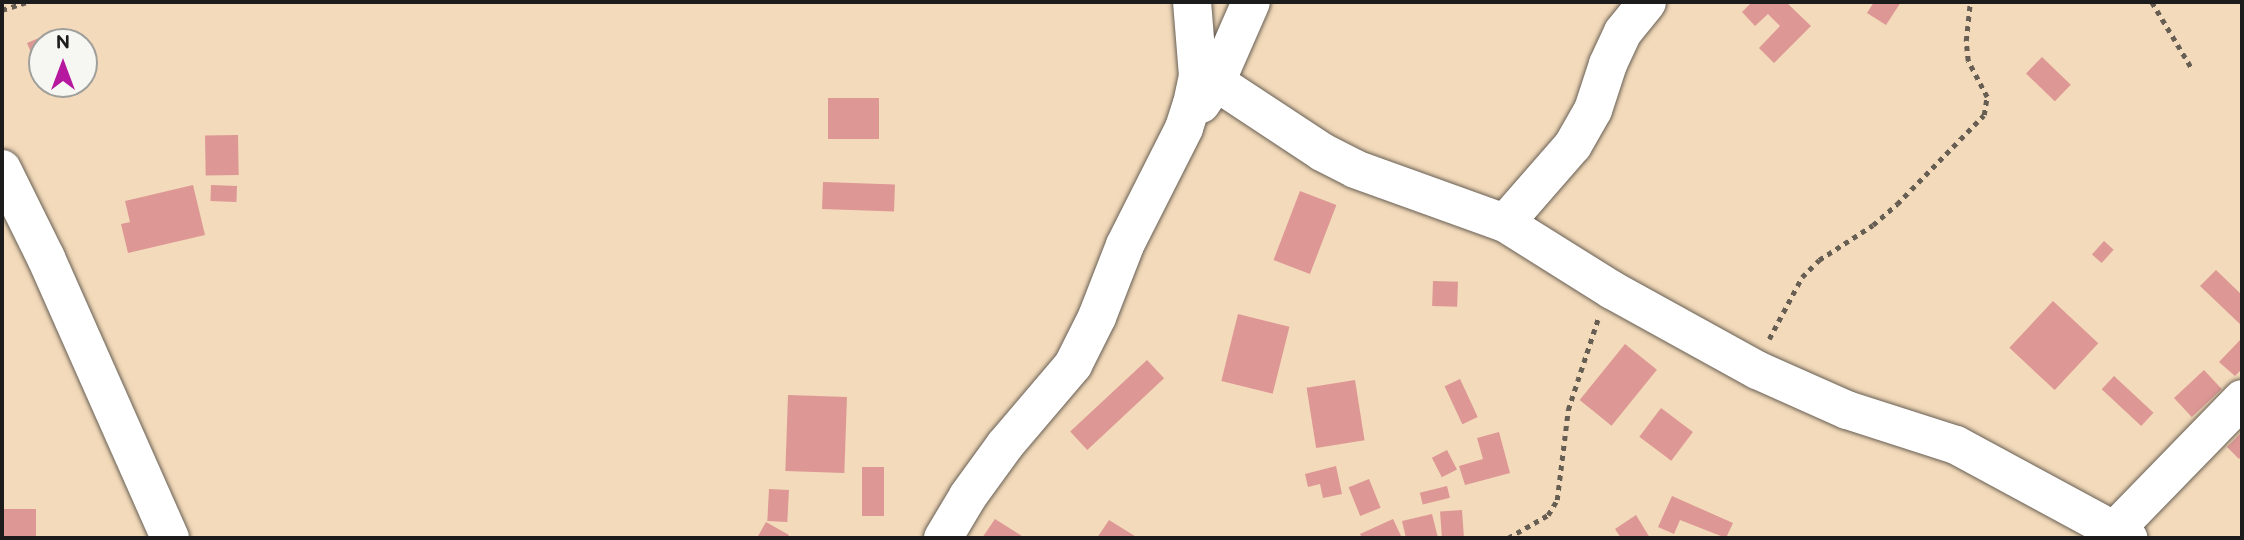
<!DOCTYPE html>
<html>
<head>
<meta charset="utf-8">
<style>
  body { margin:0 }
  #map { position:relative; width:2244px; height:540px; overflow:hidden; background:#f3daba; font-family:"Balsamiq Sans",sans-serif }
  div>[style] { position:absolute }
  .building>* { inset:0; background:#dd9795; transform-origin:0 0 }
  .path>* { height:4.5px; margin-top:-2.25px; transform-origin:0; background:repeating-linear-gradient(90deg,#675e53 0 5px,transparent 0 10px) }
  .roads { filter:drop-shadow(0 0 2px #675e53) drop-shadow(0 0 2px #675e53) }
  .minor>* { height:38px; margin:-19px; padding:0 19px; transform-origin:19px; border-radius:19px; background:#fff }
  span { translate:-50% -50%; white-space:nowrap; text-align:center; line-height:1.15; -webkit-text-stroke:5px #f6f6f2; paint-order:stroke }
  .frame { position:absolute; inset:0; border:4px solid #1c1c1c; pointer-events:none }
  .north { position:absolute; left:28px; top:28px; width:70px; height:70px; box-sizing:border-box; background:#f6f6f2; border:2px solid #9f9f9c; border-radius:50%; rotate:0deg; font-size:19px; font-weight:700; line-height:28px; text-align:center; color:#1c1c1c }
  .north::after { content:''; display:block; margin:auto; width:24px; height:32px; background:#b5179e; clip-path:polygon(50% 0,100% 100%,50% 72%,0 100%) }
</style>
</head>
<body>
<div id="map">
  <div class="building">
    <i style="clip-path:polygon(1752px 2px,1786px 2px,1811px 26px,1774px 63px,1759px 48px,1780px 26px,1768px 14px,1755px 26px,1742px 12px)"></i>
    <i style="clip-path:polygon(1874px 2px,1901px 2px,1886px 25px,1867px 13px)"></i>
    <i style="clip-path:polygon(53px 32px,57px 42px,42px 42px,42px 78px,27px 43px)"></i>
    <i style="left:2042px;top:57px;width:40px;height:23px;rotate:44deg"></i>
    <i style="left:828px;top:98px;width:51px;height:41px"></i>
    <i style="left:238px;top:135px;width:40px;height:33px;rotate:89deg"></i>
    <i style="left:823px;top:182px;width:72px;height:27px;rotate:2deg"></i>
    <i style="clip-path:polygon(193px 185px,205px 235px,128px 253px,121px 224px,130px 222px,125px 201px)"></i>
    <i style="left:211px;top:185px;width:26px;height:16px;rotate:2deg"></i>
    <i style="left:1300px;top:191px;width:39px;height:74px;rotate:21deg"></i>
    <i style="left:2104px;top:241px;width:13px;height:18px;rotate:42deg"></i>
    <i style="clip-path:polygon(2216px 270px,2242px 295px,2242px 326px,2200px 286px)"></i>
    <i style="left:1433px;top:281px;width:25px;height:25px;rotate:2deg"></i>
    <i style="left:2053px;top:301px;width:62px;height:64px;rotate:43deg"></i>
    <i style="left:1238px;top:314px;width:53px;height:69px;rotate:14deg"></i>
    <i style="clip-path:polygon(2242px 338px,2242px 369px,2235px 376px,2219px 362px)"></i>
    <i style="left:1625px;top:344px;width:41px;height:72px;rotate:39deg"></i>
    <i style="left:1147px;top:360px;width:25px;height:105px;rotate:47deg"></i>
    <i style="left:2204px;top:370px;width:26px;height:41px;rotate:47deg"></i>
    <i style="left:2114px;top:376px;width:54px;height:18px;rotate:43deg"></i>
    <i style="left:1460px;top:379px;width:42px;height:17px;rotate:65deg"></i>
    <i style="left:1355px;top:380px;width:61px;height:49px;rotate:81deg"></i>
    <i style="left:788px;top:395px;width:59px;height:76px;rotate:2deg"></i>
    <i style="left:1661px;top:408px;width:40px;height:36px;rotate:37deg"></i>
    <i style="clip-path:polygon(1499px 432px,1510px 473px,1465px 485px,1459px 466px,1483px 459px,1477px 438px)"></i>
    <i style="clip-path:polygon(2242px 432px,2242px 456px,2239px 459px,2227px 447px)"></i>
    <i style="left:1447px;top:450px;width:22px;height:17px;rotate:63deg"></i>
    <i style="clip-path:polygon(1336px 466px,1342px 494px,1323px 498px,1320px 484px,1308px 487px,1305px 474px)"></i>
    <i style="left:862px;top:467px;width:22px;height:49px"></i>
    <i style="left:1369px;top:479px;width:31px;height:22px;rotate:68deg"></i>
    <i style="left:1447px;top:486px;width:12px;height:28px;rotate:76deg"></i>
    <i style="left:769px;top:489px;width:20px;height:32px;rotate:3deg"></i>
    <i style="clip-path:polygon(1672px 496px,1733px 523px,1726px 538px,1680px 520px,1674px 534px,1658px 527px)"></i>
    <i style="left:2px;top:509px;width:34px;height:29px"></i>
    <i style="left:1462px;top:510px;width:28px;height:22px;rotate:86deg"></i>
    <i style="clip-path:polygon(1432px 514px,1438px 538px,1406px 538px,1402px 521px)"></i>
    <i style="clip-path:polygon(1636px 515px,1650px 538px,1621px 538px,1615px 529px)"></i>
    <i style="clip-path:polygon(995px 519px,1025px 538px,982px 538px)"></i>
    <i style="clip-path:polygon(1393px 519px,1402px 538px,1362px 538px,1360px 534px)"></i>
    <i style="clip-path:polygon(1109px 520px,1138px 538px,1097px 538px)"></i>
    <i style="clip-path:polygon(766px 522px,789px 535px,787px 538px,757px 538px)"></i>
  </div>
  <div class="path">
    <i style="left:2152px;top:2px;width:76px;rotate:59deg"></i>
    <i style="left:2px;top:10px;width:25px;rotate:-18deg"></i>
    <i style="left:1769px;top:339px;width:70px;rotate:-62deg"></i>
    <i style="left:1802px;top:277px;width:24px;rotate:-45deg"></i>
    <i style="left:1819px;top:260px;width:64px;rotate:-32.9deg"></i>
    <i style="left:1873px;top:225px;width:32px;rotate:-41deg"></i>
    <i style="left:1897px;top:204px;width:124px;rotate:-45.7deg"></i>
    <i style="left:1984px;top:115px;width:18px;rotate:-81deg"></i>
    <i style="left:1987px;top:97px;width:41px;rotate:-117.8deg"></i>
    <i style="left:1968px;top:61px;width:20px;rotate:-96deg"></i>
    <i style="left:1966px;top:41px;width:39px;rotate:-84deg"></i>
    <i style="left:1508px;top:538px;width:46px;rotate:-29.9deg"></i>
    <i style="left:1548px;top:515px;width:17px;rotate:-59deg"></i>
    <i style="left:1557px;top:500px;width:91px;rotate:-83deg"></i>
    <i style="left:1568px;top:410px;width:96px;rotate:-71.8deg"></i>
  </div>
  <div class="roads">
    <div class="minor">
      <i style="left:1216px;top:82px;width:127px;rotate:33.4deg"></i>
      <i style="left:1322px;top:152px;width:37px;rotate:27deg"></i>
      <i style="left:1355px;top:169px;width:159px;rotate:19.8deg"></i>
      <i style="left:1505px;top:223px;width:126px;rotate:32.1deg"></i>
      <i style="left:1612px;top:290px;width:166px;rotate:28.9deg"></i>
      <i style="left:1757px;top:370px;width:98px;rotate:24deg"></i>
      <i style="left:1847px;top:410px;width:114px;rotate:17.8deg"></i>
      <i style="left:1956px;top:445px;width:196px;rotate:28.4deg"></i>
      <i style="left:1201px;top:104px;width:27px;rotate:-56deg"></i>
      <i style="left:1216px;top:82px;width:87px;rotate:-66.4deg"></i>
      <i style="left:2px;top:169px;width:99px;rotate:63.7deg"></i>
      <i style="left:46px;top:258px;width:306px;rotate:66.1deg"></i>
      <i style="left:1505px;top:223px;width:103px;rotate:-48.9deg"></i>
      <i style="left:1573px;top:145px;width:40px;rotate:-60.3deg"></i>
      <i style="left:1593px;top:110px;width:48px;rotate:-71.9deg"></i>
      <i style="left:1608px;top:64px;width:35px;rotate:-65deg"></i>
      <i style="left:1623px;top:32px;width:38px;rotate:-51deg"></i>
      <i style="left:943px;top:538px;width:49px;rotate:-59.2deg"></i>
      <i style="left:968px;top:496px;width:63px;rotate:-54deg"></i>
      <i style="left:1005px;top:445px;width:105px;rotate:-49.6deg"></i>
      <i style="left:1073px;top:365px;width:54px;rotate:-63.4deg"></i>
      <i style="left:1097px;top:317px;width:77px;rotate:-68.7deg"></i>
      <i style="left:1125px;top:245px;width:131px;rotate:-63.2deg"></i>
      <i style="left:1184px;top:128px;width:25px;rotate:-72deg"></i>
      <i style="left:1192px;top:104px;width:29px;rotate:-78deg"></i>
      <i style="left:1198px;top:76px;width:74px;rotate:-94.6deg"></i>
      <i style="left:2107px;top:538px;width:194px;rotate:-45.8deg"></i>
    </div>
  </div>
  <div class="frame"></div>
  <div class="north">N</div>
</div>
</body>
</html>
